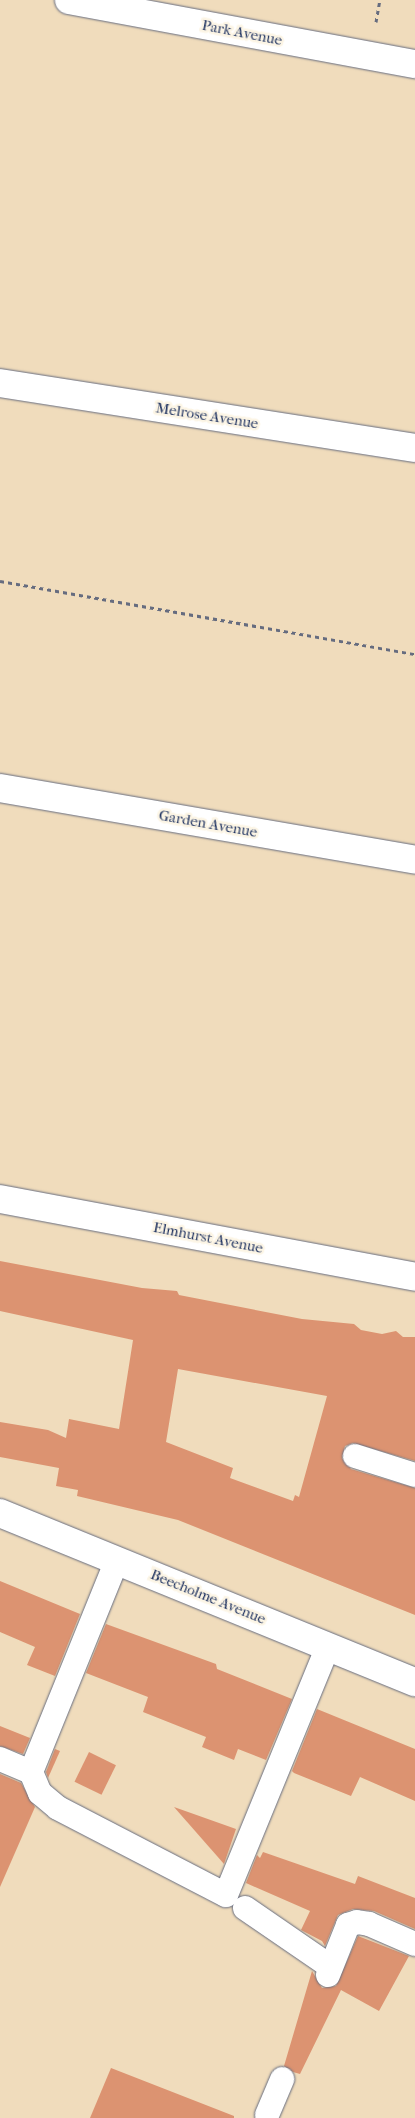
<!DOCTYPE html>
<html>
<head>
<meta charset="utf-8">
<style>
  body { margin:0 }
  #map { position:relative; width:415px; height:2118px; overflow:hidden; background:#f0dcbc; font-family:"IM FELL French Canon",serif }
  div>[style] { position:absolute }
  .building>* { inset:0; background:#dc9371; transform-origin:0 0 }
  .path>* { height:3px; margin-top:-1.5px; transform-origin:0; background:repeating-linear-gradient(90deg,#666c7f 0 4px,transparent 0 8px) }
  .roads { filter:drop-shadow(0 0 1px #666c7f) drop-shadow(0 0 1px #666c7f) }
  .service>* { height:24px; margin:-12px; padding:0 12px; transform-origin:12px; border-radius:12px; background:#fff }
  .minor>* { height:28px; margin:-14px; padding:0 14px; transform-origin:14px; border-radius:14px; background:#fff }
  span { translate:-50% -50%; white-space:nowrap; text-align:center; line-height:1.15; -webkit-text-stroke:5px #fcf5e5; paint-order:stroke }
  .street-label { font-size:15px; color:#1b2f5e }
</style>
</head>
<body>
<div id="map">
  <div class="building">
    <i style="clip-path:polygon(evenodd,0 1261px,142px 1288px,177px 1291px,179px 1295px,302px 1319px,354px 1324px,361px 1330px,382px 1334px,396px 1331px,403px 1337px,415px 1337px,415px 1461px,353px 1443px,345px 1446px,342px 1458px,351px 1469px,415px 1488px,415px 1615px,178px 1520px,77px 1496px,78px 1490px,56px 1486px,59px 1468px,0 1457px,0 1422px,48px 1430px,66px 1438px,69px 1419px,119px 1429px,133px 1340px,0 1311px,0 1261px,178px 1369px,327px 1396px,299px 1497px,295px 1495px,293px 1501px,230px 1478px,233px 1468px,166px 1442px,178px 1369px)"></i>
    <i style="clip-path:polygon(0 1581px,80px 1614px,55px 1676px,27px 1665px,35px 1647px,0 1632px)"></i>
    <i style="clip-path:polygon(106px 1624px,216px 1664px,217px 1669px,292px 1699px,266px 1760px,238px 1749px,234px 1760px,202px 1747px,206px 1737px,143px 1712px,148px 1697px,86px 1673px)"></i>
    <i style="clip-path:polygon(317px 1709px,415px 1749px,415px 1801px,360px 1777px,351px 1796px,294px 1773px,292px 1771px)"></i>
    <i style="clip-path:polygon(0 1726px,30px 1738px,23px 1754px,0 1746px)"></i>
    <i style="clip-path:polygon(55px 1749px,60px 1751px,48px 1778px,46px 1772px)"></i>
    <i style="left:89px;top:1752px;width:30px;height:33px;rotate:26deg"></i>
    <i style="clip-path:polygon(0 1774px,21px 1783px,35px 1807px,0 1887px)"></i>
    <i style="clip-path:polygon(174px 1807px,236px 1829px,224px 1864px)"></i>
    <i style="clip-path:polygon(263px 1852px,355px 1884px,358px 1876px,415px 1898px,415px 1929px,374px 1911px,353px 1909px,338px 1915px,325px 1946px,322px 1941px,301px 1930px,310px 1911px,246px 1883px,257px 1855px,260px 1858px)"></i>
    <i style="clip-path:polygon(358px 1936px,409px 1956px,379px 2011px,341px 1990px,300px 2074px,293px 2072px,284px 2066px,312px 1971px,322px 1988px,336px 1986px)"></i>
    <i style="clip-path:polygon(111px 2068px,234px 2116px,234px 2118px,90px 2118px)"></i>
  </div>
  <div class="path">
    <i style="left:376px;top:22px;width:22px;rotate:-80deg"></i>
    <i style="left:0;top:581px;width:421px;rotate:10deg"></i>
  </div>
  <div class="roads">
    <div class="service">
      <i style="left:355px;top:1456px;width:63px;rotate:17.6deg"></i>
      <i style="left:0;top:1759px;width:34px;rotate:23deg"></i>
      <i style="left:31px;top:1772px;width:229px;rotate:-67.9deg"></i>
      <i style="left:31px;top:1772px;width:23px;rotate:67deg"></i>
      <i style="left:40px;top:1793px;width:23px;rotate:40deg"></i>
      <i style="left:58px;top:1808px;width:189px;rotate:27.4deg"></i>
      <i style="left:226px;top:1895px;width:269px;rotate:-67.7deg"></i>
      <i style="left:245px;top:1908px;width:104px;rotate:34.5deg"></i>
      <i style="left:328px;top:1975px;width:54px;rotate:-68.2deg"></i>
      <i style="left:348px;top:1925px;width:9px;rotate:-18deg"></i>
      <i style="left:357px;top:1922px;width:12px;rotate:9deg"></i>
      <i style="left:369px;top:1924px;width:50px;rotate:23.5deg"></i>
      <i style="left:267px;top:2115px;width:39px;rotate:-67deg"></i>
    </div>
    <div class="minor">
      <i style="left:69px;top:0;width:352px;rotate:10.5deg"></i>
      <i style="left:0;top:383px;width:420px;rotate:8.9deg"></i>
      <i style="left:0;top:788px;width:421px;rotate:9.8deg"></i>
      <i style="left:0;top:1199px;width:422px;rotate:10.6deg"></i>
      <i style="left:0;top:1513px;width:448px;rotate:22.2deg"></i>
    </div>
  </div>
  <div class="street-label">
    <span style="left:242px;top:33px;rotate:11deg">Park Avenue</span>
    <span style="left:207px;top:416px;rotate:9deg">Melrose Avenue</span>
    <span style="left:208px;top:824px;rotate:10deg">Garden Avenue</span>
    <span style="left:208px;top:1238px;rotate:11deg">Elmhurst Avenue</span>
    <span style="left:208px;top:1597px;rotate:22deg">Beecholme Avenue</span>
  </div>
</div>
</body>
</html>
